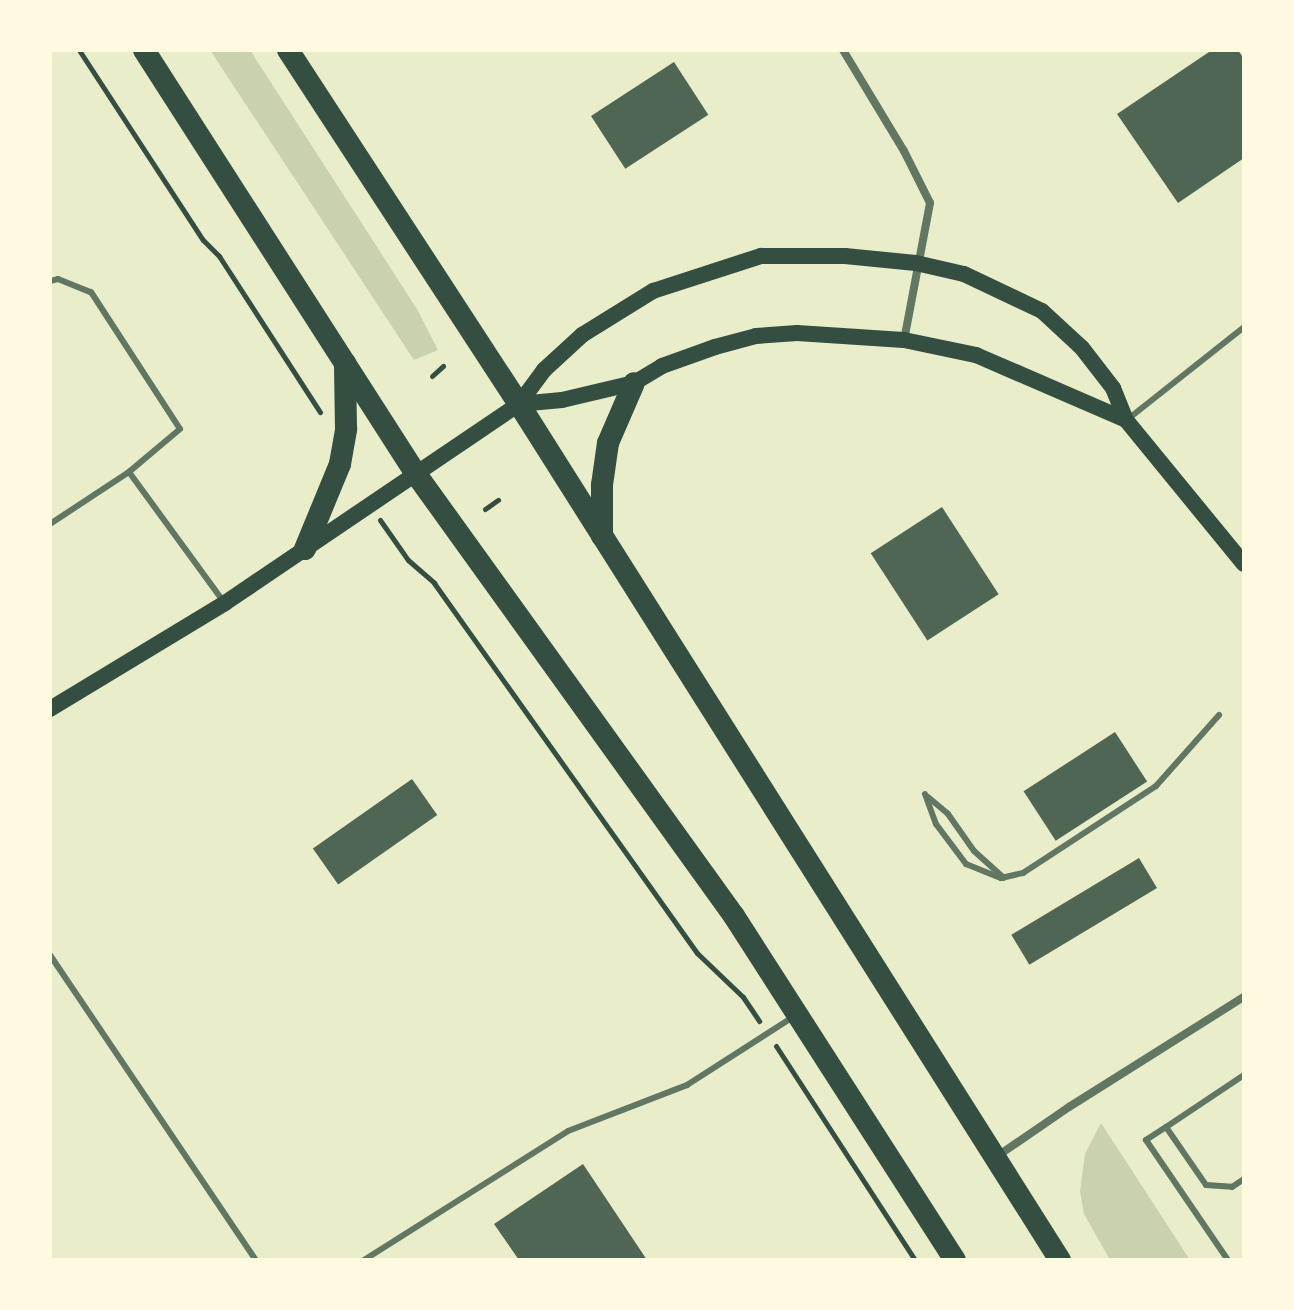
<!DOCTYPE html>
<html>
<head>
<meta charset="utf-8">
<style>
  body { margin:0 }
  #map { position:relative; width:1294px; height:1310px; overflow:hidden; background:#e9edc9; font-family:"PT Sans Narrow",sans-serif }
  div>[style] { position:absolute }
  .green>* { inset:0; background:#cad2ad }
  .building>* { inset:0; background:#4f6655; transform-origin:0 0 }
  .path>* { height:5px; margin:-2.5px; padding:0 2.5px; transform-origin:2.5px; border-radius:2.5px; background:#344e41 }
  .service>* { height:6px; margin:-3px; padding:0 3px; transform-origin:3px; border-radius:3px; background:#617663 }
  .minor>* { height:8px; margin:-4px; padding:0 4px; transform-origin:4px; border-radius:4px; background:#617663 }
  .secondary>* { height:16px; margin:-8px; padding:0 8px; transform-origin:8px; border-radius:8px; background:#344e41 }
  .trunk>* { height:22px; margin:-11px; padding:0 11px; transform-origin:11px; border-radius:11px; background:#344e41 }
  span { translate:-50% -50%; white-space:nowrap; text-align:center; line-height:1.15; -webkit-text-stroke:6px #fefae0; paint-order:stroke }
  .frame { position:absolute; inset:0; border:52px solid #fefae0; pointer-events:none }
</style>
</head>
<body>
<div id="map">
  <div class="green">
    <i style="clip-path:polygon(210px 50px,250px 50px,417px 309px,438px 350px,414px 360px)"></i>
    <i style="clip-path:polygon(1101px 1123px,1190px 1260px,1110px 1260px,1084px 1214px,1080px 1191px,1085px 1154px)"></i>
  </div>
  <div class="building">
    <i style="clip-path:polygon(1212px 50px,1238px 50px,1244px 59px,1244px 158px,1178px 203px,1117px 114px)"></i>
    <i style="left:674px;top:62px;width:63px;height:99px;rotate:57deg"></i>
    <i style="left:942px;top:507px;width:104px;height:85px;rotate:57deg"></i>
    <i style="left:1115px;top:732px;width:59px;height:109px;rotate:57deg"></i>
    <i style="left:412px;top:779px;width:44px;height:121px;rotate:55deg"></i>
    <i style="left:1139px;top:858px;width:35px;height:149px;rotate:59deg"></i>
    <i style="clip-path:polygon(583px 1164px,647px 1260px,519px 1260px,494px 1224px)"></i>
  </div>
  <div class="path">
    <i style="left:79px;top:50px;width:227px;rotate:56.9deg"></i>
    <i style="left:203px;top:240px;width:23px;rotate:45deg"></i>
    <i style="left:219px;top:256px;width:186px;rotate:57.1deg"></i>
    <i style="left:432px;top:376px;width:15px;rotate:-42deg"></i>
    <i style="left:485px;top:509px;width:16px;rotate:-35deg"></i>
    <i style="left:380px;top:520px;width:49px;rotate:55deg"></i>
    <i style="left:408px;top:560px;width:35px;rotate:41deg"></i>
    <i style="left:434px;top:583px;width:454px;rotate:54.6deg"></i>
    <i style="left:697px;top:953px;width:64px;rotate:43.7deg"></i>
    <i style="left:743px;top:997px;width:29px;rotate:56deg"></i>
    <i style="left:776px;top:1046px;width:255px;rotate:57deg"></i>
  </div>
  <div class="service">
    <i style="left:50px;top:281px;width:8px;rotate:-14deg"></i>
    <i style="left:58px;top:279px;width:35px;rotate:22deg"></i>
    <i style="left:91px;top:292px;width:163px;rotate:57deg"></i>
    <i style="left:180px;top:429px;width:67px;rotate:139.9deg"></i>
    <i style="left:129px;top:472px;width:160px;rotate:53.9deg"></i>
    <i style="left:1128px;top:419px;width:148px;rotate:-38.4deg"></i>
    <i style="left:50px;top:524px;width:95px;rotate:-33.4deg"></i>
    <i style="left:925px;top:794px;width:32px;rotate:70deg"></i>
    <i style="left:936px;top:824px;width:50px;rotate:53.1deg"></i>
    <i style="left:966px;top:864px;width:38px;rotate:22deg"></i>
    <i style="left:1001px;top:878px;width:23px;rotate:-13deg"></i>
    <i style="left:1023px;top:873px;width:159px;rotate:-33.2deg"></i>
    <i style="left:1156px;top:786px;width:95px;rotate:-48.4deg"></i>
    <i style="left:928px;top:797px;width:26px;rotate:40deg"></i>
    <i style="left:948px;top:814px;width:45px;rotate:54.9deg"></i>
    <i style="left:974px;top:851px;width:40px;rotate:42deg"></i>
    <i style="left:50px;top:955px;width:368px;rotate:56deg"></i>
    <i style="left:1244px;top:1075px;width:94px;rotate:146.3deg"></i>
    <i style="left:1166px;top:1127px;width:70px;rotate:55.4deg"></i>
    <i style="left:1206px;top:1185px;width:26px;rotate:4deg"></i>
    <i style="left:1232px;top:1187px;width:14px;rotate:-34deg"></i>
    <i style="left:1166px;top:1127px;width:24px;rotate:147deg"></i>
    <i style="left:1146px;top:1140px;width:145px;rotate:55.7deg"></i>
    <i style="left:364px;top:1260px;width:241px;rotate:-32.3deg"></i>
    <i style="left:568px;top:1131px;width:128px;rotate:-21.1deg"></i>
    <i style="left:687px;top:1085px;width:126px;rotate:-32.7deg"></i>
  </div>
  <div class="minor">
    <i style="left:843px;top:50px;width:118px;rotate:58.9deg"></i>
    <i style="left:904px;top:151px;width:58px;rotate:63.4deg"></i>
    <i style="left:930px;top:203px;width:139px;rotate:100.7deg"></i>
    <i style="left:996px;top:1157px;width:88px;rotate:-34.4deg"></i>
    <i style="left:1069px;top:1107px;width:207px;rotate:-32.2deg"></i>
  </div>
  <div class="secondary">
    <i style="left:519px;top:404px;width:43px;rotate:-5.3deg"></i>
    <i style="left:562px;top:400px;width:74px;rotate:-13.3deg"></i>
    <i style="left:634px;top:383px;width:33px;rotate:-31deg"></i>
    <i style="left:662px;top:366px;width:56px;rotate:-19.7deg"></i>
    <i style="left:715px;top:347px;width:42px;rotate:-15deg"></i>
    <i style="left:756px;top:336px;width:41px;rotate:-4.2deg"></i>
    <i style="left:797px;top:333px;width:107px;rotate:3.7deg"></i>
    <i style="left:904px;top:340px;width:74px;rotate:11.8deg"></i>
    <i style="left:976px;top:355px;width:163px;rotate:23.4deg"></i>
    <i style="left:50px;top:709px;width:205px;rotate:-31.2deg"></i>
    <i style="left:225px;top:603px;width:355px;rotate:-34.1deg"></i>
    <i style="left:519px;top:404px;width:42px;rotate:-53.7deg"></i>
    <i style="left:544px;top:370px;width:52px;rotate:-42.6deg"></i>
    <i style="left:582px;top:335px;width:84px;rotate:-31.8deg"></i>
    <i style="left:653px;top:291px;width:114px;rotate:-18deg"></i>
    <i style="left:761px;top:256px;width:84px"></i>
    <i style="left:845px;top:256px;width:71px;rotate:5.6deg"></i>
    <i style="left:916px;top:263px;width:49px;rotate:12.9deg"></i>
    <i style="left:964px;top:274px;width:86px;rotate:25.4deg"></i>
    <i style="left:1042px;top:311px;width:54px;rotate:42.8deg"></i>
    <i style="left:1082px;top:348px;width:51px;rotate:52.2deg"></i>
    <i style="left:1113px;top:388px;width:35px;rotate:68deg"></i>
    <i style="left:1126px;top:420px;width:186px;rotate:50.7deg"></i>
  </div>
  <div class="trunk">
    <i style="left:144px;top:50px;width:504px;rotate:57.32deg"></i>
    <i style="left:416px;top:474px;width:545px;rotate:54.27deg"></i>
    <i style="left:734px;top:916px;width:409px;rotate:57.3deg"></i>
    <i style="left:288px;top:50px;width:423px;rotate:56.9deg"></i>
    <i style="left:519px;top:404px;width:1013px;rotate:57.71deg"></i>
    <i style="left:602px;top:536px;width:51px;rotate:-90deg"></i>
    <i style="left:602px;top:485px;width:42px;rotate:-81.9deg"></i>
    <i style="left:608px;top:443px;width:65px;rotate:-66.6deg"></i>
    <i style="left:305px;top:549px;width:92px;rotate:-67.6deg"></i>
    <i style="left:340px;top:464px;width:36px;rotate:-80deg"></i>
    <i style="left:346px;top:429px;width:66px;rotate:-90.9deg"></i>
  </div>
  <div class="frame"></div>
</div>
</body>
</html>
